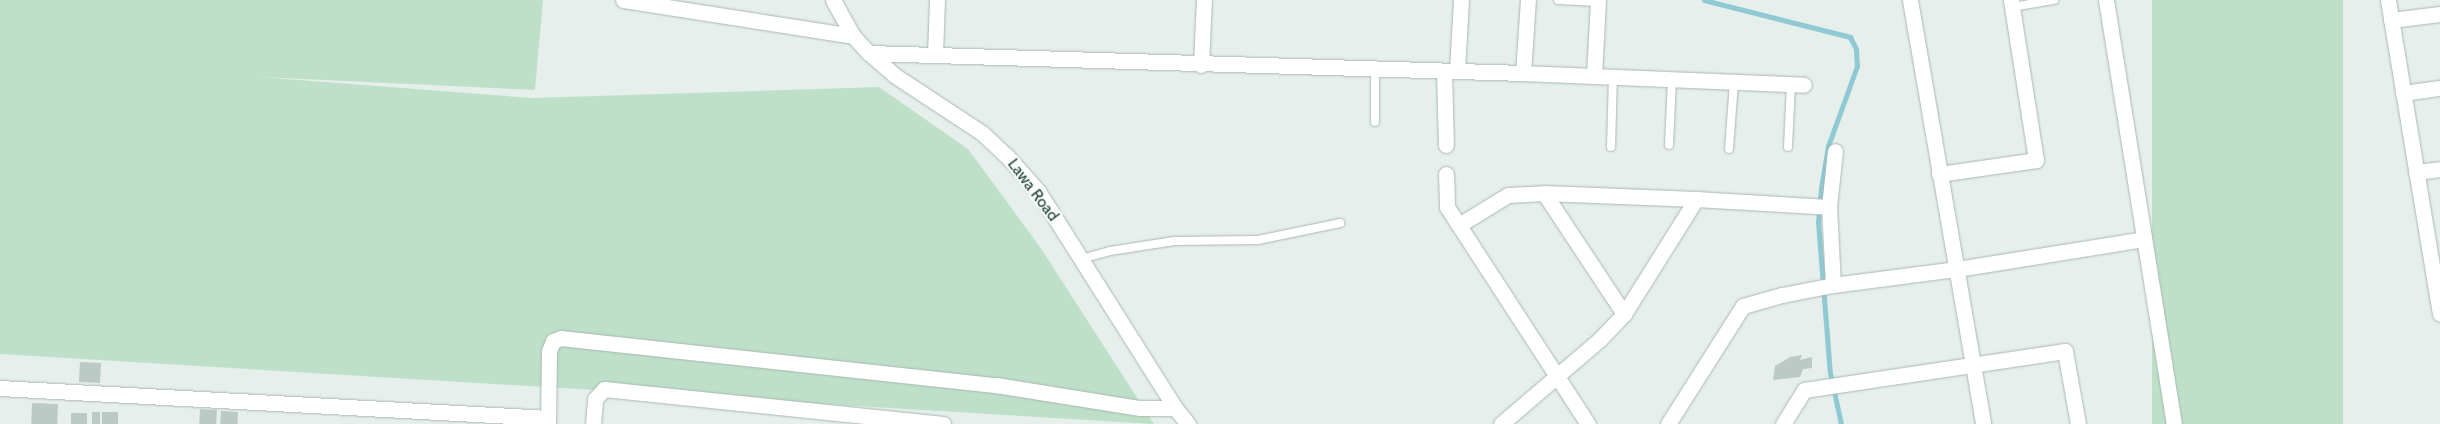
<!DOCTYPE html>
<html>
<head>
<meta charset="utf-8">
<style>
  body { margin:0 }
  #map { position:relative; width:2440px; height:424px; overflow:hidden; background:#e6efeb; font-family:Cabin,sans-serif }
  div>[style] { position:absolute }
  .green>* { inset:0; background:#bfe0c8; transform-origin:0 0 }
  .stream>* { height:5px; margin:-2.5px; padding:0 2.5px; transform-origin:2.5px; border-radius:2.5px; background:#8ec9d4 }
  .building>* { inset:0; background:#bbcac4; transform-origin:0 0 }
  .roads { filter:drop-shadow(0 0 1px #a8b8b2) drop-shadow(0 0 1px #a8b8b2) }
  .lane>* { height:8px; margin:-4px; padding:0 4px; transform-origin:4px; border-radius:4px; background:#fff }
  .street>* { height:15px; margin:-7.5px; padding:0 7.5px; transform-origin:7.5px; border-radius:7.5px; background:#fff }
  .secondary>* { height:15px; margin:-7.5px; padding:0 7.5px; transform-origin:7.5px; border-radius:7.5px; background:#fff }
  span { translate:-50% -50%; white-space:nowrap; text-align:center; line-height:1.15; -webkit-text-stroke:4.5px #f7fbf9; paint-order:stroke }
  .street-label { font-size:16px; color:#24423a }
</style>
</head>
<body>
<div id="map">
  <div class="green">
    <i style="clip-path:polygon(0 0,543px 0,535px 90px,260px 77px,531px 98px,879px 87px,968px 149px,1040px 247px,1154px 424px,0 354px)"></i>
    <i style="left:2152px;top:0;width:191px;height:429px"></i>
  </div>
  <div class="stream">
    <i style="left:1704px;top:0;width:151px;rotate:14.2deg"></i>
    <i style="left:1850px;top:37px;width:13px;rotate:63deg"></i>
    <i style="left:1856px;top:49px;width:17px;rotate:87deg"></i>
    <i style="left:1857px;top:66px;width:85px;rotate:109.9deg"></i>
    <i style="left:1828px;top:146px;width:43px;rotate:99.5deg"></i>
    <i style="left:1821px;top:188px;width:34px;rotate:95deg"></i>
    <i style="left:1818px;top:222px;width:151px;rotate:85.5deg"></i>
    <i style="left:1830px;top:373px;width:52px;rotate:77.8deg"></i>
  </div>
  <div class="building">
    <i style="clip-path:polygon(1802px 355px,1800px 360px,1812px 357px,1812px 368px,1803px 369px,1800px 377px,1773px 380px,1775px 366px,1790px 357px)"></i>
    <i style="left:80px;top:362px;width:21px;height:20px;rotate:3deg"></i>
    <i style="left:32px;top:403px;width:26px;height:21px;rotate:2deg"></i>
    <i style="left:200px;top:409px;width:17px;height:15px;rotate:3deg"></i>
    <i style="left:221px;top:411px;width:17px;height:13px;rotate:3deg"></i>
    <i style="left:92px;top:412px;width:8px;height:12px"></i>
    <i style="left:102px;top:412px;width:16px;height:12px"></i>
    <i style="left:71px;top:413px;width:16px;height:11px"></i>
  </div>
  <div class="roads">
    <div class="lane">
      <i style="left:1558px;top:0;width:40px;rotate:2.9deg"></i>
      <i style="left:2012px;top:7px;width:43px;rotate:-9.5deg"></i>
      <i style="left:1375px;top:122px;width:53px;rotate:-90deg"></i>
      <i style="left:1669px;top:145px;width:65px;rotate:-87.4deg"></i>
      <i style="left:1611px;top:147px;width:70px;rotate:-88.4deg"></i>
      <i style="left:1788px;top:147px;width:63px;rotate:-87.3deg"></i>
      <i style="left:1729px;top:149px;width:66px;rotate:-85.7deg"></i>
      <i style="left:1081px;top:259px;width:30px;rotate:-15deg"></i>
      <i style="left:1110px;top:251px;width:65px;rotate:-8.9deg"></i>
      <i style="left:1174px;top:241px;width:84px;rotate:-0.7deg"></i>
      <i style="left:1258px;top:240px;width:84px;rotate:-11.7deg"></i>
    </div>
    <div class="street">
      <i style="left:623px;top:0;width:233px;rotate:8.9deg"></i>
      <i style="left:1910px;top:0;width:430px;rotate:80.2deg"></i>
      <i style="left:2106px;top:0;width:429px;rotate:80.9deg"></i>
      <i style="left:2388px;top:0;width:318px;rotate:80.6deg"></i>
      <i style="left:2391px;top:20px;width:49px;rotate:-7deg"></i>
      <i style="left:869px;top:53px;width:654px;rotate:1.75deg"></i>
      <i style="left:1523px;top:73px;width:281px;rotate:2.4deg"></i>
      <i style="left:935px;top:54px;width:54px;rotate:-87.9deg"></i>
      <i style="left:1201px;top:65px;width:65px;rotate:-87.4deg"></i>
      <i style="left:1444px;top:71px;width:74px;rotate:88.5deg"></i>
      <i style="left:1457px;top:71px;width:71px;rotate:-86.8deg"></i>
      <i style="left:1523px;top:73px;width:73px;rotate:-86.1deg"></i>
      <i style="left:1594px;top:76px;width:76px;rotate:-87deg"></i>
      <i style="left:2403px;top:93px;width:37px;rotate:-8deg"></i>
      <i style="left:2416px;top:172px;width:24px;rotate:-7deg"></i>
      <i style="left:1446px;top:174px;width:33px;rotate:88deg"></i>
      <i style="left:1447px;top:207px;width:259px;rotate:57deg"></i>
      <i style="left:1939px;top:174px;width:98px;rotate:-8.2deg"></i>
      <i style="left:2036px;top:160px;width:162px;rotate:-98.9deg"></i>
      <i style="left:1544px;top:193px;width:145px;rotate:56.5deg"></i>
      <i style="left:1459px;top:225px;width:57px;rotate:-31.5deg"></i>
      <i style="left:1508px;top:195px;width:36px;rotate:-3deg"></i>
      <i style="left:1544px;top:193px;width:152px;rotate:2.3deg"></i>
      <i style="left:1696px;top:199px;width:133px;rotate:3.4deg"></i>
      <i style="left:1833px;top:285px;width:78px;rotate:-92.9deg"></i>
      <i style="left:1829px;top:207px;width:56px;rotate:-83.9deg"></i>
      <i style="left:0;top:388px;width:549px;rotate:3.13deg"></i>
      <i style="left:548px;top:424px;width:73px;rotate:-89.2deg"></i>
      <i style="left:549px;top:351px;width:11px;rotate:-68deg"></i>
      <i style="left:553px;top:341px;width:9px;rotate:-21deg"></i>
      <i style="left:561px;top:338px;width:438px;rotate:6.2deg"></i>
      <i style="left:996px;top:385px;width:146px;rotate:9.1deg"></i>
      <i style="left:1140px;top:408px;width:35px"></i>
      <i style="left:593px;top:424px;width:25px;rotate:-85deg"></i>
      <i style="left:595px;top:399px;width:13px;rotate:-48deg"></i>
      <i style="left:604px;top:389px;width:341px;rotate:5.9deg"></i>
      <i style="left:1501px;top:424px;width:130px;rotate:-40.6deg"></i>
      <i style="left:1600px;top:339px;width:35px;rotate:-46deg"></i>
      <i style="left:1624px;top:314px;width:136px;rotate:-57.9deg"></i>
      <i style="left:1668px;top:424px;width:140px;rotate:-57.6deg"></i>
      <i style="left:1743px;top:306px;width:41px;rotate:-15.8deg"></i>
      <i style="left:1782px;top:295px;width:52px;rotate:-11.1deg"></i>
      <i style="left:1833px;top:285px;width:125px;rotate:-7.4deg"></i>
      <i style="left:1957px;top:269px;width:189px;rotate:-9.1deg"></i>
      <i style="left:1783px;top:424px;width:40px;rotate:-58deg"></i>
      <i style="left:1804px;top:390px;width:264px;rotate:-8.5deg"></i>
      <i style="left:2065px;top:351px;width:74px;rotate:79.9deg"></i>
    </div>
    <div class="secondary">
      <i style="left:833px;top:0;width:41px;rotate:60.9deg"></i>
      <i style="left:853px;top:36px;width:23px;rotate:47deg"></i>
      <i style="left:869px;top:53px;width:33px;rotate:41deg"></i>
      <i style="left:894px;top:75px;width:105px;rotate:33.4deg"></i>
      <i style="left:982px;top:133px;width:34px;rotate:43deg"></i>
      <i style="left:1007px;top:156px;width:47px;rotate:48.5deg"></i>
      <i style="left:1038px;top:191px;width:257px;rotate:57.7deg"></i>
      <i style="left:1175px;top:408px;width:21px;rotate:51deg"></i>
    </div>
  </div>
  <div class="street-label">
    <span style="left:1033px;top:190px;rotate:53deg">Lawa Road</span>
  </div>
</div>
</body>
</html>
